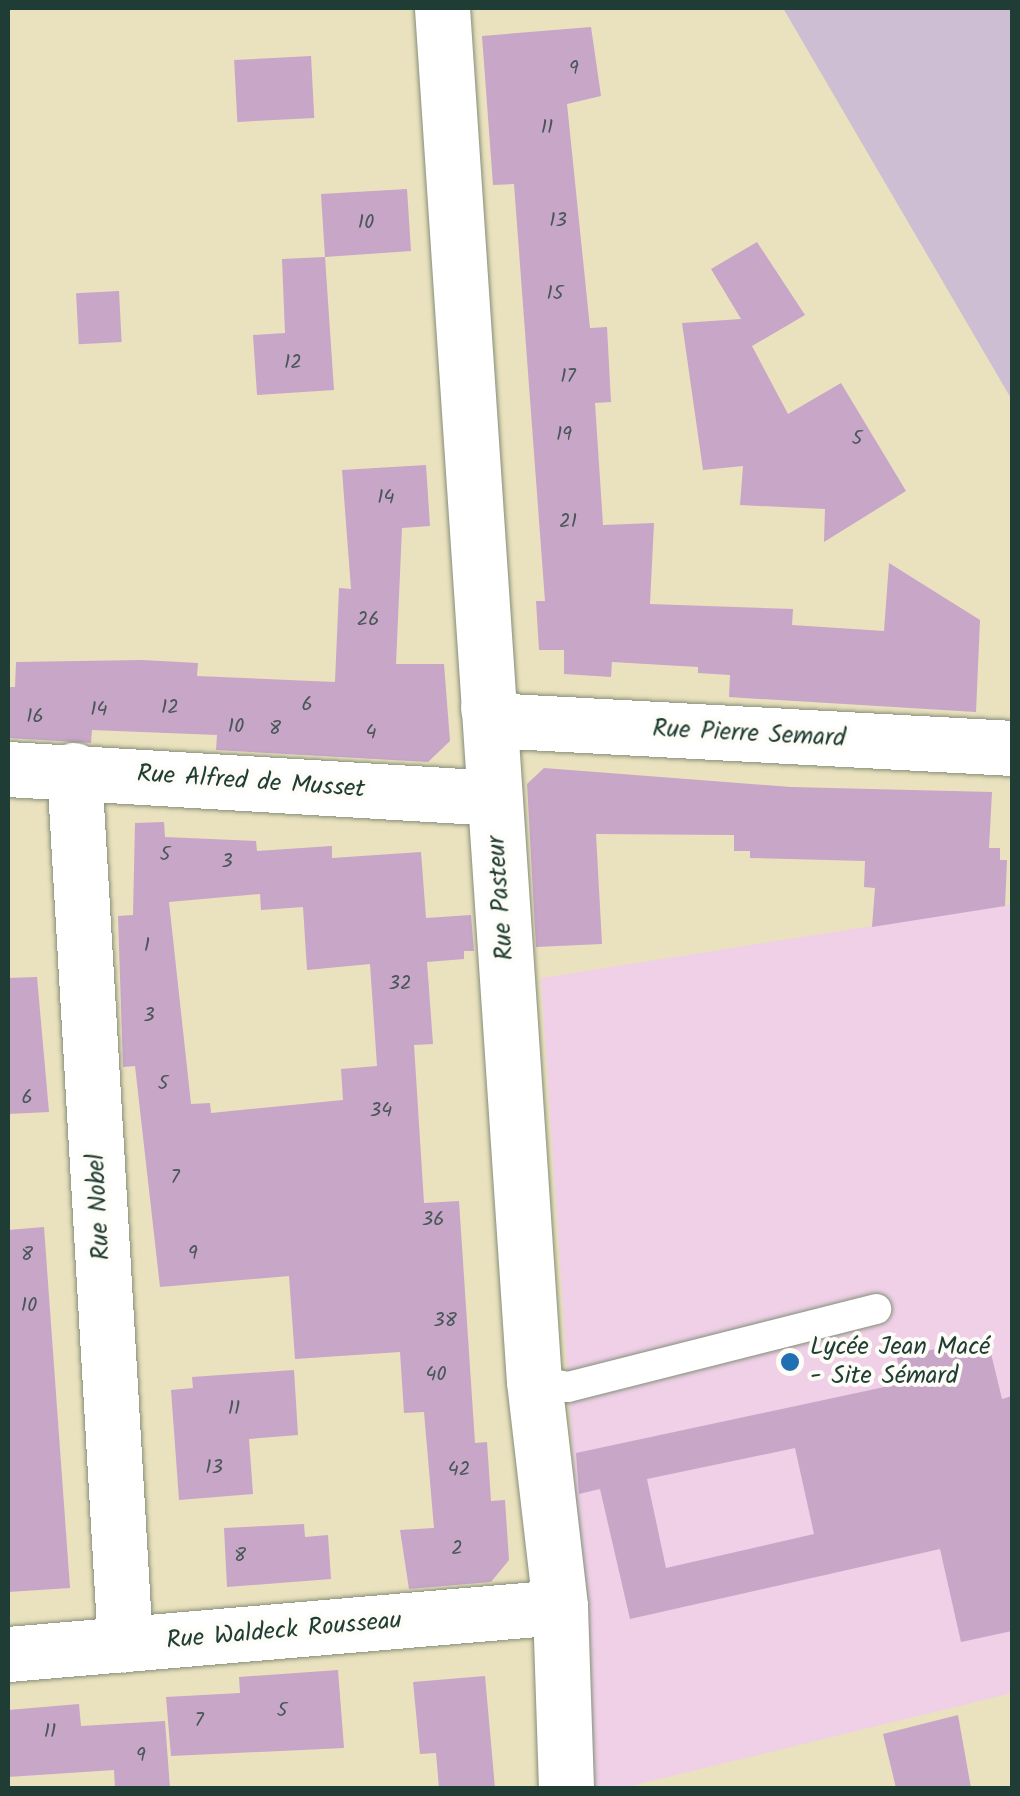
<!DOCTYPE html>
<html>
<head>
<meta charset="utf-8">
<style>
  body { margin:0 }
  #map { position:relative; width:1020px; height:1796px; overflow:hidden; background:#eae1be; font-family:Kalam,sans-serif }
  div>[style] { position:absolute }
  .built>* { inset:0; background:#efd0e7 }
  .industrial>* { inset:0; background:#cdbed3 }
  .building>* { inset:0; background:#c7a6c8; transform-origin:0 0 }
  .roads { filter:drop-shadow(0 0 2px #848f79) drop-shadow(0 0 2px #848f79) }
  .lane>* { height:30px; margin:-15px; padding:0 15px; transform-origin:15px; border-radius:15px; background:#fff }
  .street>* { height:55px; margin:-27.5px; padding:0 27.5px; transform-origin:27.5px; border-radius:27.5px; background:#fff }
  .dots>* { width:28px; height:28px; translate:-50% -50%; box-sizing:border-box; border:5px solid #fdfcf7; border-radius:50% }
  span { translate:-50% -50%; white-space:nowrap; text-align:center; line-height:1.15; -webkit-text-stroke:8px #fdfcf7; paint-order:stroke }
  .number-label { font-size:20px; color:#495759 }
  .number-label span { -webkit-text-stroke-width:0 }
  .street-label { font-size:25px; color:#1f3d34 }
  .poi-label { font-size:25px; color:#1f3d34 }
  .left { translate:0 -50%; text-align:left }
  .frame { position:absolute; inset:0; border:10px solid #1f3d34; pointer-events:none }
</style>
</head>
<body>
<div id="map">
  <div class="built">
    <i style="clip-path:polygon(1012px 904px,1012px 1693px,623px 1788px,595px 1788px,541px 978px)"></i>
  </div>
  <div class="industrial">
    <i style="clip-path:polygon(783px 8px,1012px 8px,1012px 400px)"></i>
  </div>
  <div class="building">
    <i style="clip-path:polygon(591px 27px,601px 96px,567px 104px,590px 328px,607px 327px,611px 402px,595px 403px,603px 525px,654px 523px,650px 604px,793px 609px,792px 625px,884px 631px,889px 563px,980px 620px,976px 712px,729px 697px,730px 675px,698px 673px,698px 667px,612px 662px,611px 677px,564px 674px,564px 650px,539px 650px,536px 601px,545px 601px,514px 184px,493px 185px,482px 36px)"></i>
    <i style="left:311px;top:56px;width:62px;height:77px;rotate:87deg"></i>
    <i style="clip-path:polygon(407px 189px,411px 251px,325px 257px,334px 390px,257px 395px,253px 335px,285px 333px,282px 259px,325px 257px,321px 194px)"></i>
    <i style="clip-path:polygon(757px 242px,805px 315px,752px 346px,788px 414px,841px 383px,906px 491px,824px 542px,825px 509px,740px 505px,743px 466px,703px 470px,682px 323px,741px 319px,711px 269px)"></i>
    <i style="left:119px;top:291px;width:51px;height:43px;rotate:87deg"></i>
    <i style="clip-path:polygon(426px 465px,430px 526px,402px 528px,396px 664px,444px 664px,450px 741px,428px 762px,216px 750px,217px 735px,92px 730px,91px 743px,8px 738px,8px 687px,15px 687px,16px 662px,142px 660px,198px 663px,197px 676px,335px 682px,339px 588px,351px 589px,342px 470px)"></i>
    <i style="clip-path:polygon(544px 768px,791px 787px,992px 792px,989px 848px,1000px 848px,1000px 860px,1007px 860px,1005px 906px,872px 927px,875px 888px,864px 887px,865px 861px,750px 858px,750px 851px,734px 851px,734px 835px,596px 834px,602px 944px,536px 947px,527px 784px)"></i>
    <i style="clip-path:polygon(evenodd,164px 822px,165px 837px,256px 841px,257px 851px,332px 846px,332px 858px,421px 852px,426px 918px,471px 915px,474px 951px,464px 951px,464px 959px,427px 962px,433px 1044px,414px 1045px,424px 1203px,459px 1201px,475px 1443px,487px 1442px,491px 1501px,505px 1500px,509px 1560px,491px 1582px,409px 1589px,400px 1530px,434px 1528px,424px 1412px,404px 1413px,400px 1352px,295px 1359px,289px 1276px,160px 1287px,135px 1066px,123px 1067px,118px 916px,133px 915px,135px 823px,164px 822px,260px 894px,261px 910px,303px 907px,307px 970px,370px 964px,377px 1066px,341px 1069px,343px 1100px,211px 1113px,210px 1103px,191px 1104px,169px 902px,260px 894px)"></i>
    <i style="clip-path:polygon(37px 977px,49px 1112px,8px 1114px,8px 978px)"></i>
    <i style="clip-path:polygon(44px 1227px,70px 1588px,8px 1592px,8px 1230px)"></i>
    <i style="clip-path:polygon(evenodd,987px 1337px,1002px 1399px,1012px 1396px,1012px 1631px,961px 1642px,940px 1549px,630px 1619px,600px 1489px,579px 1494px,576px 1453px,903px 1383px,897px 1358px,987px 1337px,795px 1448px,814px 1534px,666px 1568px,647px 1479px,795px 1448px)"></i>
    <i style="clip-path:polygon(294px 1370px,298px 1435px,249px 1439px,253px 1494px,179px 1500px,171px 1390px,193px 1388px,192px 1377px)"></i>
    <i style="clip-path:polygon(304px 1524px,305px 1537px,328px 1535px,331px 1579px,227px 1587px,224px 1528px)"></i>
    <i style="clip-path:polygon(338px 1670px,344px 1748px,171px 1756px,166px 1697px,240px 1693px,239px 1677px)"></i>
    <i style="clip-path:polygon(485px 1676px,495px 1788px,439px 1788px,436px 1753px,420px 1754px,413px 1682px)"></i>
    <i style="clip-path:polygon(79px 1704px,81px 1726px,165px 1721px,170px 1788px,115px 1788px,114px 1770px,8px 1777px,8px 1710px)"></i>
    <i style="clip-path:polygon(958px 1715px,971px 1788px,896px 1788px,883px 1734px)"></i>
  </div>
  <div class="roads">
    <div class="lane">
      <i style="left:534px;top:1381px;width:35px;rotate:10deg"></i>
      <i style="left:568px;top:1387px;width:318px;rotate:-14.2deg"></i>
    </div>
    <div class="street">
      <i style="left:442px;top:8px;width:1376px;rotate:86.17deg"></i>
      <i style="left:534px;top:1381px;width:227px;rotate:83.4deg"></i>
      <i style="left:560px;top:1607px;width:181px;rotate:88.1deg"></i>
      <i style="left:488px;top:708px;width:25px;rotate:32deg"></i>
      <i style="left:509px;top:721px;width:504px;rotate:3.07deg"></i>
      <i style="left:8px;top:769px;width:487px;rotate:3.4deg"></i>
      <i style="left:74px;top:770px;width:876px;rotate:86.66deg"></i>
      <i style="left:8px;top:1654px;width:554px;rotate:-4.87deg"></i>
    </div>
  </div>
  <div class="dots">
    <i style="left:790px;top:1362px;background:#1f6fb2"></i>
  </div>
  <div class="number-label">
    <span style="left:574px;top:69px">9</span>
    <span style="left:547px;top:128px">11</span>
    <span style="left:558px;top:221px">13</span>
    <span style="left:366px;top:223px">10</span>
    <span style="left:555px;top:294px">15</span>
    <span style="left:293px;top:363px">12</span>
    <span style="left:568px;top:377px">17</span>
    <span style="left:564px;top:435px">19</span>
    <span style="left:857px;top:439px">5</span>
    <span style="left:386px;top:498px">14</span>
    <span style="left:568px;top:522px">21</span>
    <span style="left:368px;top:620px">26</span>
    <span style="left:307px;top:705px">6</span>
    <span style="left:170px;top:708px">12</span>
    <span style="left:99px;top:710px">14</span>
    <span style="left:35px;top:717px">16</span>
    <span style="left:236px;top:727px">10</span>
    <span style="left:275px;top:729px">8</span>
    <span style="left:371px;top:733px">4</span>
    <span style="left:165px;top:855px">5</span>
    <span style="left:227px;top:862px">3</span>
    <span style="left:147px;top:946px">1</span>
    <span style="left:400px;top:984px">32</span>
    <span style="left:149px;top:1016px">3</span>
    <span style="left:163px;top:1084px">5</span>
    <span style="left:27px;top:1098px">6</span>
    <span style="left:381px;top:1111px">34</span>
    <span style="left:175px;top:1178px">7</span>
    <span style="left:433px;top:1220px">36</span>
    <span style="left:193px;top:1254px">9</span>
    <span style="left:27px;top:1255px">8</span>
    <span style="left:29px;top:1306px">10</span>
    <span style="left:445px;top:1321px">38</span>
    <span style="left:436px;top:1375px">40</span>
    <span style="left:234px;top:1409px">11</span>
    <span style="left:214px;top:1468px">13</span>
    <span style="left:459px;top:1470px">42</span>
    <span style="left:457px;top:1549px">2</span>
    <span style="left:240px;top:1556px">8</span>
    <span style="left:282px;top:1711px">5</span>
    <span style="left:199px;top:1721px">7</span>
    <span style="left:50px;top:1732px">11</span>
    <span style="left:141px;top:1756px">9</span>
  </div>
  <div class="street-label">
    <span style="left:749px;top:734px;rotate:3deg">Rue Pierre Semard</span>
    <span style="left:251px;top:782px;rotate:4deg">Rue Alfred de Musset</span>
    <span style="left:501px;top:898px;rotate:-94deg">Rue Pasteur</span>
    <span style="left:99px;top:1207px;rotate:-93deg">Rue Nobel</span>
    <span style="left:284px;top:1631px;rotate:-5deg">Rue Waldeck Rousseau</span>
  </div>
  <div class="poi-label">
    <span class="left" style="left:810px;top:1362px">Lycée Jean Macé<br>- Site Sémard</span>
  </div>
  <div class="frame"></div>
</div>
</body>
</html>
